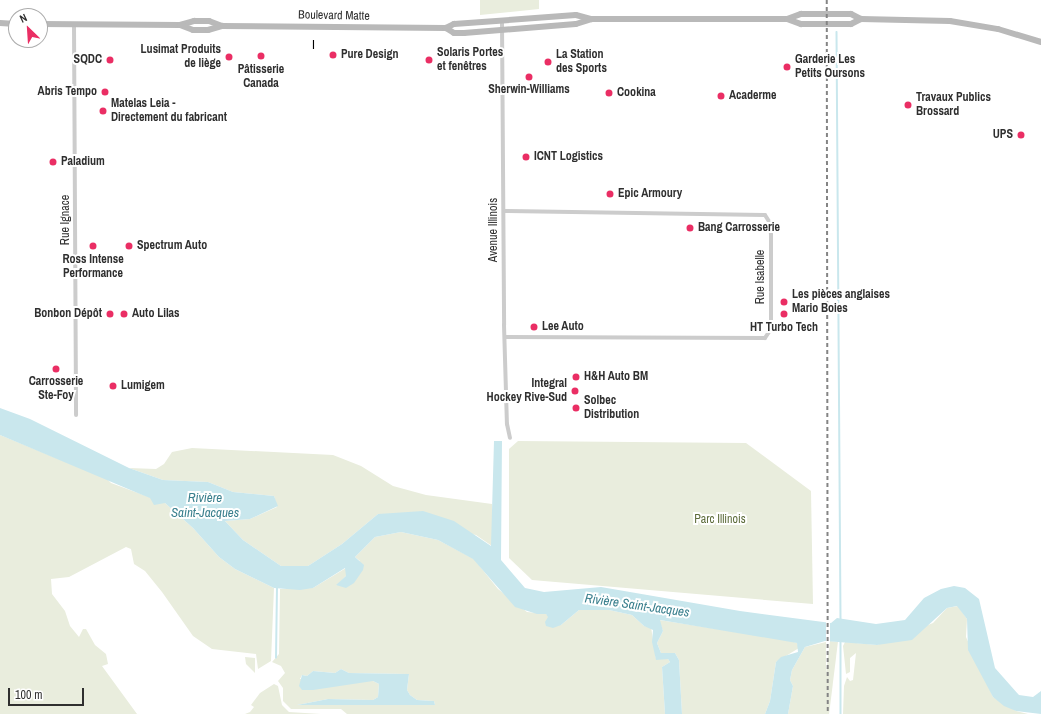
<!DOCTYPE html>
<html>
<head>
<meta charset="utf-8">
<style>
  body { margin:0 }
  #map { position:relative; width:1041px; height:714px; overflow:hidden; background:#fff; font-family:"Archivo Narrow",sans-serif }
  div>[style] { position:absolute }
  .green>* { inset:0; background:#e9eddd; transform-origin:0 0 }
  .water>* { inset:0; background:#c9e7ed }
  .pier>* { inset:0; background:#fff; transform-origin:0 0 }
  .stream>* { height:1.5px; margin:-0.75px; padding:0 0.75px; transform-origin:0.75px; border-radius:0.75px; background:#c9e7ed }
  .minor>* { height:4px; margin:-2px; padding:0 2px; transform-origin:2px; border-radius:2px; background:#ccc }
  .secondary>* { height:6px; margin:-3px; padding:0 3px; transform-origin:3px; border-radius:3px; background:#b9b9b9 }
  .rail>* { height:1.5px; margin-top:-0.75px; transform-origin:0; background:repeating-linear-gradient(90deg,#848484 0 4px,transparent 0 7px) }
  .dots>* { width:11px; height:11px; translate:-50% -50%; box-sizing:border-box; border:2px solid #fff; border-radius:50% }
  span { translate:-50% -50%; white-space:nowrap; text-align:center; line-height:1.15; -webkit-text-stroke:4px #fff; paint-order:stroke }
  .street-label { font-size:12px; color:#2f2f2f }
  .poi-label { font-size:12px; color:#2f2f2f; font-weight:700 }
  .right { translate:-100% -50%; text-align:right }
  .left { translate:0 -50%; text-align:left }
  .park-label { font-size:12px; color:#5d6c3b }
  .neighbourhood-label { font-size:13px; color:#000; letter-spacing:1px }
  .water-label { font-size:13px; color:#397f8d; font-style:italic }
  .north { position:absolute; left:8px; top:8px; width:40px; height:40px; box-sizing:border-box; background:#fff; border:1px solid #acacac; border-radius:50%; rotate:335deg; font-size:11px; font-weight:700; line-height:16px; text-align:center; color:#2f2f2f }
  .north::after { content:''; display:block; margin:auto; width:14px; height:18px; background:#ea2e64; clip-path:polygon(50% 0,100% 100%,50% 72%,0 100%) }
  .scale { position:absolute; left:8px; top:688px; width:76px; height:18px; box-sizing:border-box; border:2px solid #2f2f2f; border-top:0; padding-left:5px; font-size:12px; line-height:14px; white-space:nowrap; color:#2f2f2f; -webkit-text-stroke:3px #fff; paint-order:stroke }
</style>
</head>
<body>
<div id="map">
  <div class="green">
    <i style="clip-path:polygon(480px 0,539px 0,539px 9px,480px 15px)"></i>
    <i style="clip-path:polygon(0 435px,107px 479px,111px 483px,165px 503px,193px 528px,219px 557px,235px 569px,274px 588px,271px 661px,258px 669px,256px 654px,212px 649px,193px 636px,162px 592px,145px 571px,134px 564px,131px 549px,126px 547px,69px 577px,51px 579px,52px 594px,65px 611px,70px 626px,79px 637px,83px 629px,86px 629px,95px 645px,106px 654px,108px 664px,102px 666px,137px 714px,0 714px)"></i>
    <i style="clip-path:polygon(518px 441px,746px 443px,811px 491px,813px 604px,532px 580px,509px 558px,509px 449px)"></i>
    <i style="clip-path:polygon(192px 448px,333px 455px,361px 466px,393px 486px,426px 495px,492px 504px,492px 546px,476px 535px,378px 514px,342px 544px,308px 566px,281px 566px,243px 540px,225px 521px,250px 519px,277px 507px,274px 496px,233px 492px,208px 482px,163px 480px,129px 468px,156px 469px,164px 464px,172px 452px)"></i>
    <i style="clip-path:polygon(evenodd,401px 532px,438px 540px,474px 559px,498px 589px,527px 612px,546px 614px,561px 625px,579px 610px,609px 610px,632px 615px,644px 626px,651px 627px,656px 659px,668px 659px,670px 662px,662px 667px,665px 714px,347px 714px,341px 709px,291px 709px,283px 701px,283px 688px,278px 681px,285px 673px,281px 666px,272px 662px,279px 654px,280px 589px,313px 588px,346px 568px,346px 576px,336px 586px,360px 561px,355px 557px,375px 537px,401px 532px,341px 669px,349px 673px,409px 674px,407px 690px,410px 695px,417px 700px,434px 701px,435px 705px,297px 705px,328px 699px,373px 700px,378px 697px,379px 684px,373px 681px,300px 679px,302px 675px,307px 676px,313px 671px,335px 673px,341px 669px)"></i>
    <i style="clip-path:polygon(958px 606px,967px 619px,966px 637px,993px 697px,1016px 711px,1028px 714px,843px 714px,844px 686px,847px 677px,850px 681px,853px 680px,856px 653px,850px 658px,850px 672px,846px 674px,843px 646px,845px 642px,877px 645px,933px 623px,947px 608px)"></i>
    <i style="clip-path:polygon(659px 620px,788px 640px,797px 643px,799px 648px,776px 662px,770px 701px,765px 714px,682px 714px,679px 660px,675px 653px,661px 653px,657px 643px,663px 631px)"></i>
    <i style="left:830px;top:641px;width:8px;height:73px;rotate:7deg"></i>
    <i style="clip-path:polygon(826px 642px,826px 714px,788px 714px,793px 686px,790px 680px,792px 670px,805px 647px)"></i>
    <i style="clip-path:polygon(245px 657px,255px 658px,255px 673px,246px 664px)"></i>
    <i style="clip-path:polygon(274px 684px,278px 686px,282px 705px,289px 712px,321px 714px,245px 714px,250px 712px,254px 707px,251px 705px,260px 693px)"></i>
  </div>
  <div class="water">
    <i style="clip-path:polygon(0 408px,30px 419px,129px 468px,163px 480px,208px 482px,233px 492px,274px 496px,278px 506px,250px 519px,225px 521px,243px 540px,281px 566px,308px 566px,342px 544px,378px 514px,423px 511px,454px 521px,491px 546px,494px 441px,502px 441px,501px 560px,525px 588px,544px 592px,601px 587px,740px 611px,831px 623px,837px 618px,876px 624px,905px 620px,924px 598px,941px 589px,954px 586px,965px 588px,979px 599px,995px 668px,1019px 695px,1033px 697px,1041px 691px,1041px 714px,1016px 711px,1004px 706px,993px 697px,968px 650px,967px 619px,957px 606px,947px 608px,912px 640px,877px 645px,825px 641px,805px 647px,792px 670px,790px 680px,793px 686px,788px 714px,765px 714px,770px 701px,776px 662px,781px 657px,798px 652px,797px 643px,660px 620px,663px 631px,657px 643px,661px 653px,675px 653px,679px 660px,682px 714px,665px 714px,662px 667px,670px 662px,668px 659px,656px 660px,652px 642px,653px 630px,644px 626px,632px 615px,609px 610px,579px 610px,561px 625px,553px 628px,546px 626px,545px 622px,548px 617px,546px 614px,537px 614px,515px 607px,473px 559px,438px 540px,401px 532px,375px 537px,355px 557px,364px 565px,363px 570px,354px 583px,346px 588px,336px 585px,346px 576px,345px 568px,313px 588px,300px 590px,274px 588px,235px 569px,219px 557px,193px 528px,165px 503px,154px 505px,150px 498px,140px 494px,0 435px)"></i>
    <i style="clip-path:polygon(341px 669px,349px 673px,409px 674px,407px 690px,410px 695px,417px 700px,434px 701px,435px 705px,297px 705px,328px 699px,373px 700px,378px 697px,379px 684px,373px 681px,313px 690px,302px 690px,299px 686px,302px 675px,307px 676px,313px 671px,335px 673px)"></i>
  </div>
  <div class="pier">
    <i style="left:826px;top:622px;width:4px;height:20px"></i>
  </div>
  <div class="stream">
    <i style="left:837px;top:32px;width:588px;rotate:89.61deg"></i>
    <i style="left:841px;top:640px;width:74px;rotate:90deg"></i>
    <i style="left:276px;top:658px;width:70px;rotate:-89.2deg"></i>
  </div>
  <div class="minor">
    <i style="left:502px;top:22px;width:303px;rotate:89.6deg"></i>
    <i style="left:504px;top:325px;width:99px;rotate:88.3deg"></i>
    <i style="left:507px;top:424px;width:14px;rotate:78deg"></i>
    <i style="left:74px;top:24px;width:391px;rotate:89.7deg"></i>
    <i style="left:505px;top:211px;width:260px;rotate:0.9deg"></i>
    <i style="left:765px;top:215px;width:9px;rotate:58deg"></i>
    <i style="left:770px;top:223px;width:12px;rotate:85deg"></i>
    <i style="left:771px;top:235px;width:94px;rotate:90deg"></i>
    <i style="left:771px;top:329px;width:11px;rotate:124deg"></i>
    <i style="left:765px;top:338px;width:259px;rotate:-179.8deg"></i>
  </div>
  <div class="secondary">
    <i style="left:787px;top:19px;width:15px;rotate:20deg"></i>
    <i style="left:801px;top:24px;width:50px"></i>
    <i style="left:851px;top:24px;width:11px;rotate:-27deg"></i>
    <i style="left:861px;top:19px;width:89px;rotate:1.3deg"></i>
    <i style="left:950px;top:21px;width:49px;rotate:9.5deg"></i>
    <i style="left:998px;top:29px;width:45px;rotate:16.8deg"></i>
    <i style="left:0;top:23px;width:16px;rotate:4deg"></i>
    <i style="left:40px;top:24px;width:140px;rotate:0.4deg"></i>
    <i style="left:180px;top:25px;width:15px;rotate:-16deg"></i>
    <i style="left:194px;top:21px;width:15px"></i>
    <i style="left:209px;top:21px;width:14px;rotate:21deg"></i>
    <i style="left:180px;top:25px;width:14px;rotate:21deg"></i>
    <i style="left:193px;top:30px;width:15px"></i>
    <i style="left:208px;top:30px;width:15px;rotate:-16deg"></i>
    <i style="left:222px;top:26px;width:224px;rotate:0.5deg"></i>
    <i style="left:446px;top:28px;width:9px;rotate:32deg"></i>
    <i style="left:454px;top:33px;width:10px"></i>
    <i style="left:464px;top:33px;width:112px;rotate:-4.6deg"></i>
    <i style="left:576px;top:24px;width:16px;rotate:-18deg"></i>
    <i style="left:446px;top:28px;width:9px;rotate:-27deg"></i>
    <i style="left:454px;top:24px;width:122px;rotate:-4.2deg"></i>
    <i style="left:576px;top:15px;width:16px;rotate:15deg"></i>
    <i style="left:591px;top:19px;width:196px"></i>
    <i style="left:787px;top:19px;width:15px;rotate:-20deg"></i>
    <i style="left:801px;top:14px;width:50px"></i>
    <i style="left:851px;top:14px;width:11px;rotate:27deg"></i>
  </div>
  <div class="rail">
    <i style="left:827px;top:0;width:714px;rotate:89.92deg"></i>
  </div>
  <div class="dots">
    <i style="left:333px;top:55px;background:#ea2e64"></i>
    <i style="left:261px;top:56px;background:#ea2e64"></i>
    <i style="left:229px;top:57px;background:#ea2e64"></i>
    <i style="left:110px;top:60px;background:#ea2e64"></i>
    <i style="left:429px;top:60px;background:#ea2e64"></i>
    <i style="left:548px;top:62px;background:#ea2e64"></i>
    <i style="left:787px;top:67px;background:#ea2e64"></i>
    <i style="left:529px;top:77px;background:#ea2e64"></i>
    <i style="left:105px;top:92px;background:#ea2e64"></i>
    <i style="left:609px;top:93px;background:#ea2e64"></i>
    <i style="left:721px;top:96px;background:#ea2e64"></i>
    <i style="left:908px;top:105px;background:#ea2e64"></i>
    <i style="left:103px;top:111px;background:#ea2e64"></i>
    <i style="left:1021px;top:135px;background:#ea2e64"></i>
    <i style="left:526px;top:157px;background:#ea2e64"></i>
    <i style="left:53px;top:162px;background:#ea2e64"></i>
    <i style="left:610px;top:194px;background:#ea2e64"></i>
    <i style="left:690px;top:228px;background:#ea2e64"></i>
    <i style="left:93px;top:246px;background:#ea2e64"></i>
    <i style="left:129px;top:246px;background:#ea2e64"></i>
    <i style="left:784px;top:302px;background:#ea2e64"></i>
    <i style="left:110px;top:314px;background:#ea2e64"></i>
    <i style="left:124px;top:314px;background:#ea2e64"></i>
    <i style="left:784px;top:314px;background:#ea2e64"></i>
    <i style="left:534px;top:327px;background:#ea2e64"></i>
    <i style="left:56px;top:369px;background:#ea2e64"></i>
    <i style="left:576px;top:377px;background:#ea2e64"></i>
    <i style="left:113px;top:386px;background:#ea2e64"></i>
    <i style="left:575px;top:391px;background:#ea2e64"></i>
    <i style="left:576px;top:408px;background:#ea2e64"></i>
  </div>
  <div class="street-label">
    <span style="left:334px;top:16px;rotate:1deg">Boulevard Matte</span>
    <span style="left:66px;top:220px;rotate:-90deg">Rue Ignace</span>
    <span style="left:494px;top:230px;rotate:-90deg">Avenue Illinois</span>
    <span style="left:761px;top:277px;rotate:-90deg">Rue Isabelle</span>
  </div>
  <div class="poi-label">
    <span class="right" style="left:221px;top:57px">Lusimat Produits<br>de liège</span>
    <span class="left" style="left:437px;top:60px">Solaris Portes<br>et fenêtres</span>
    <span class="left" style="left:341px;top:55px">Pure Design</span>
    <span class="left" style="left:556px;top:62px">La Station<br>des Sports</span>
    <span class="right" style="left:102px;top:60px">SQDC</span>
    <span class="left" style="left:795px;top:67px">Garderie Les<br>Petits Oursons</span>
    <span style="left:261px;top:77px">Pâtisserie<br>Canada</span>
    <span style="left:529px;top:90px">Sherwin-Williams</span>
    <span class="right" style="left:97px;top:92px">Abris Tempo</span>
    <span class="left" style="left:617px;top:93px">Cookina</span>
    <span class="left" style="left:729px;top:96px">Acaderme</span>
    <span class="left" style="left:916px;top:105px">Travaux Publics<br>Brossard</span>
    <span class="left" style="left:111px;top:111px">Matelas Leia -<br>Directement du fabricant</span>
    <span class="right" style="left:1013px;top:135px">UPS</span>
    <span class="left" style="left:534px;top:157px">ICNT Logistics</span>
    <span class="left" style="left:61px;top:162px">Paladium</span>
    <span class="left" style="left:618px;top:194px">Epic Armoury</span>
    <span class="left" style="left:698px;top:228px">Bang Carrosserie</span>
    <span class="left" style="left:137px;top:246px">Spectrum Auto</span>
    <span style="left:93px;top:267px">Ross Intense<br>Performance</span>
    <span class="left" style="left:792px;top:302px">Les pièces anglaises<br>Mario Boies</span>
    <span class="right" style="left:102px;top:314px">Bonbon Dépôt</span>
    <span class="left" style="left:132px;top:314px">Auto Lilas</span>
    <span class="left" style="left:542px;top:327px">Lee Auto</span>
    <span style="left:784px;top:328px">HT Turbo Tech</span>
    <span class="left" style="left:584px;top:377px">H&amp;H Auto BM</span>
    <span style="left:56px;top:389px">Carrosserie<br>Ste-Foy</span>
    <span class="right" style="left:567px;top:391px">Integral<br>Hockey Rive-Sud</span>
    <span class="left" style="left:121px;top:386px">Lumigem</span>
    <span class="left" style="left:584px;top:408px">Solbec<br>Distribution</span>
  </div>
  <div class="park-label">
    <span style="left:720px;top:520px">Parc Illinois</span>
  </div>
  <div class="neighbourhood-label">
    <span style="left:314px;top:45px">I</span>
  </div>
  <div class="water-label">
    <span style="left:205px;top:506px">Rivière<br>Saint-Jacques</span>
    <span style="left:637px;top:606px;rotate:8deg">Rivière Saint-Jacques</span>
  </div>
  <div class="north">N</div>
  <div class="scale">100 m</div>
</div>
</body>
</html>
